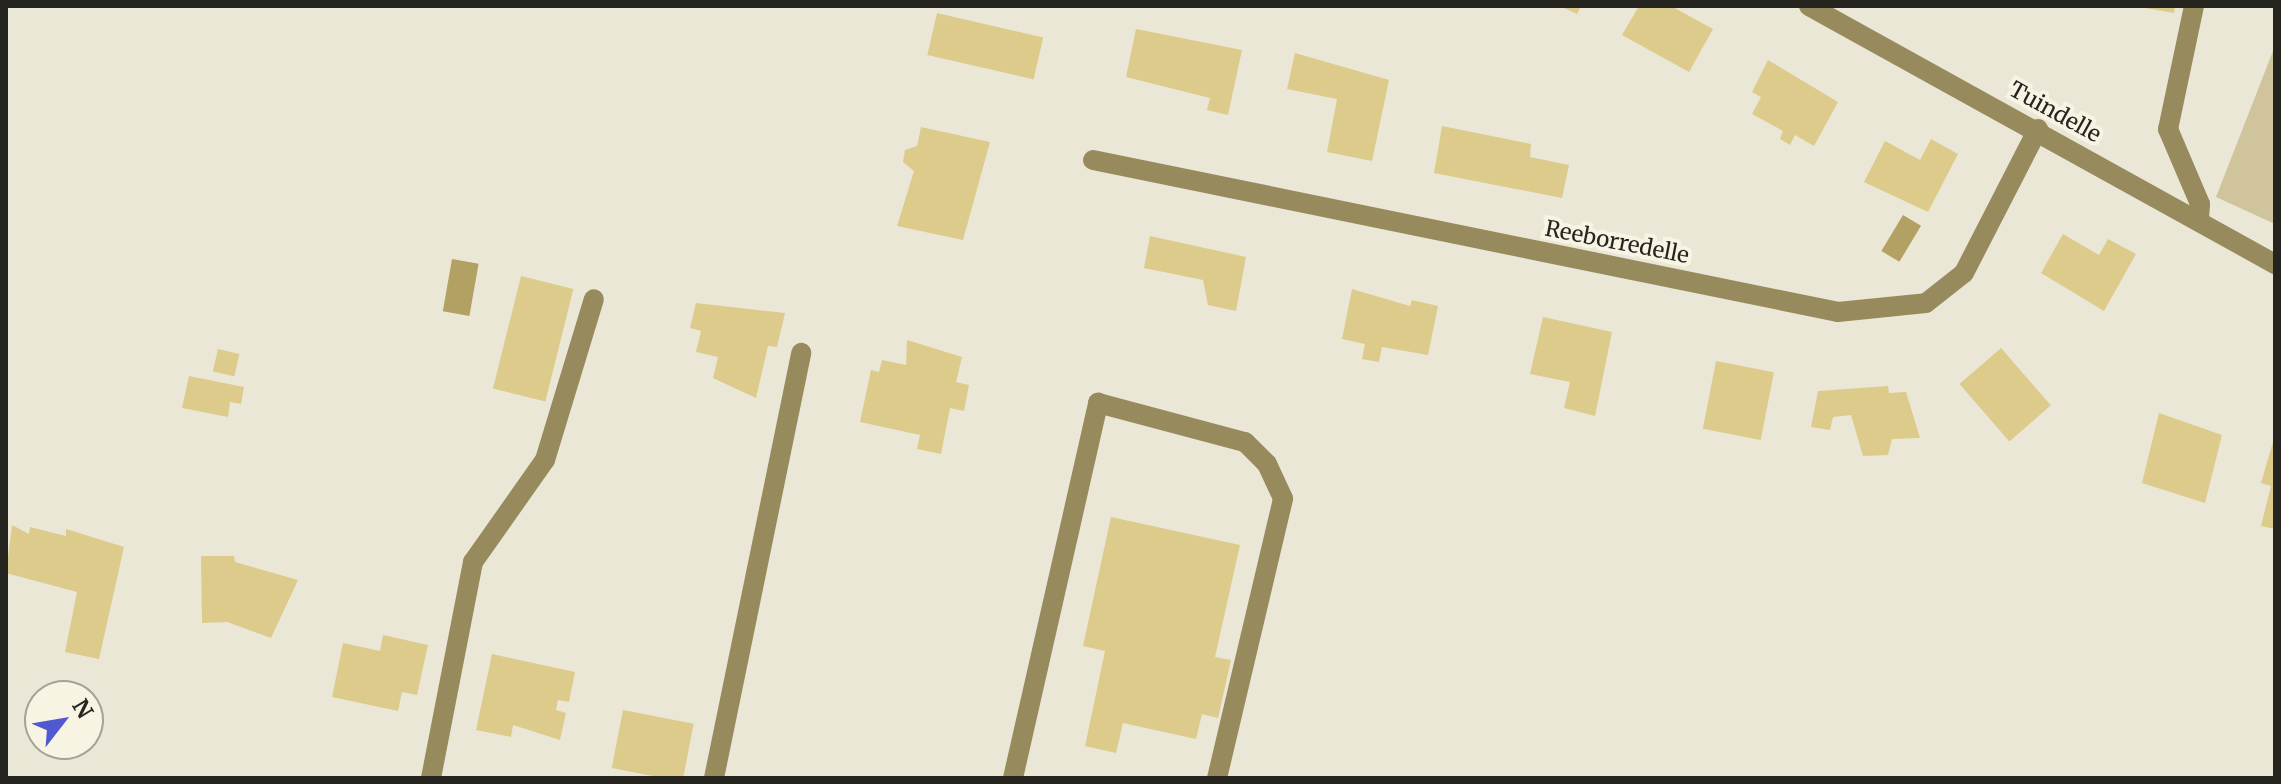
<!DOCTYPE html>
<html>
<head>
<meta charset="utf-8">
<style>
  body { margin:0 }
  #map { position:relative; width:2281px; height:784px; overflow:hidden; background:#ebe7d7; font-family:Merriweather,serif }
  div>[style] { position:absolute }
  .green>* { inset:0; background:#cfc49b }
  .water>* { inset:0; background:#b2a163; transform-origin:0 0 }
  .building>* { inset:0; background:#dccb8b; transform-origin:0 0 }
  .minor>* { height:20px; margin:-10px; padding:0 10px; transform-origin:10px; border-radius:10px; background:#978a5d }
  span { translate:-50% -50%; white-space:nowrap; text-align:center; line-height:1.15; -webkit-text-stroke:8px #f8f4e4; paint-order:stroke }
  .street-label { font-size:22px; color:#26241f }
  .frame { position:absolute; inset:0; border:8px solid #26241f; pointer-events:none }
  .north { position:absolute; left:24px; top:680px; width:80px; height:80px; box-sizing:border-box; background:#f8f4e4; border:2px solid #a4a195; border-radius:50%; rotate:59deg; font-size:22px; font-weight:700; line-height:32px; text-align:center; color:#26241f }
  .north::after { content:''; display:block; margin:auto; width:28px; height:36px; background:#4f5ad0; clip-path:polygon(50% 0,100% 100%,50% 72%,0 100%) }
</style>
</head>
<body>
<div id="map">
  <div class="green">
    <i style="clip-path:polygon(2275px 46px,2275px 224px,2216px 197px)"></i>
  </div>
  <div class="water">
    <i style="left:1903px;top:215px;width:21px;height:42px;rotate:31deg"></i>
    <i style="left:452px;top:259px;width:27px;height:53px;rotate:10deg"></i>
  </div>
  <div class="building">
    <i style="clip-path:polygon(1560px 6px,1581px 6px,1577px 14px)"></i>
    <i style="clip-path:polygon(1639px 6px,1671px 6px,1713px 29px,1689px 72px,1622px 35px)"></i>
    <i style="clip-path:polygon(2134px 6px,2175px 6px,2174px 13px)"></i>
    <i style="left:937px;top:13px;width:109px;height:43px;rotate:13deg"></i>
    <i style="clip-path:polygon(1136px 29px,1242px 50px,1228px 115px,1207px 110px,1210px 98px,1126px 77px)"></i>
    <i style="clip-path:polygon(1295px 53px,1389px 80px,1372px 161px,1327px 152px,1337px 99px,1287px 89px)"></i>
    <i style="clip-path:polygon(1768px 60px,1838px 102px,1814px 146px,1795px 135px,1790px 145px,1780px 139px,1783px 131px,1752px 114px,1761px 97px,1752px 92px)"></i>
    <i style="clip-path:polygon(1442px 126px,1531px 144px,1530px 157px,1569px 165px,1562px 198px,1434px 173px)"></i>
    <i style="clip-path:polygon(921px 127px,990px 142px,963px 240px,897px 226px,914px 171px,903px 162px,905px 150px,917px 146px)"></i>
    <i style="clip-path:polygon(1931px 139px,1958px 154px,1928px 212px,1864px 182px,1885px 141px,1920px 160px)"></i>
    <i style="clip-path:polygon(2063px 234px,2099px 255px,2108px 239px,2136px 254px,2104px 311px,2041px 273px)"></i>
    <i style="clip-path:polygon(1150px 236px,1246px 257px,1236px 311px,1208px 305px,1203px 280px,1144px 268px)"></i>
    <i style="left:521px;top:276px;width:54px;height:116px;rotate:14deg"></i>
    <i style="clip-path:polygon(1352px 289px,1410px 306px,1412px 300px,1438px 306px,1428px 355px,1382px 347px,1379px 362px,1362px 359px,1365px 344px,1342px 339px)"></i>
    <i style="clip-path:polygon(696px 303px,785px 313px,777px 347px,768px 346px,756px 398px,713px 378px,718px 357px,696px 352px,701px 331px,690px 328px)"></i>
    <i style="clip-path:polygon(1543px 317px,1612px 332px,1595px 416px,1564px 408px,1570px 382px,1530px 374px)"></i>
    <i style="clip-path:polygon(907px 340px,962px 357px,956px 382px,969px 385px,964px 411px,950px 408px,941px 454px,917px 449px,920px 435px,860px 422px,871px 370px,879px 372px,882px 360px,906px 365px)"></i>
    <i style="left:2001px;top:348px;width:76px;height:55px;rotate:49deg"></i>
    <i style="left:218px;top:349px;width:22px;height:23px;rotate:13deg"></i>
    <i style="left:1716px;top:361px;width:59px;height:69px;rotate:11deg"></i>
    <i style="clip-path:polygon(189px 376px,244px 387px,241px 404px,230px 402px,228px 417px,182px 408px)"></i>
    <i style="clip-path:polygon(1888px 386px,1889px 393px,1906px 392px,1920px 438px,1892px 439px,1888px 455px,1863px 456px,1851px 415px,1833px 417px,1830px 430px,1811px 427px,1818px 391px)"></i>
    <i style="clip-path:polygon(2159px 413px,2222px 435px,2205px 503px,2142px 483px)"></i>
    <i style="clip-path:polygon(2275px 435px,2275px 529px,2261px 526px,2271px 486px,2261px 483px)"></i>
    <i style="clip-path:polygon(1111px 517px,1240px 545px,1215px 657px,1231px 660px,1218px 718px,1202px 714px,1196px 739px,1123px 723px,1116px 753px,1085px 746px,1105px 651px,1083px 646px)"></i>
    <i style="clip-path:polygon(12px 525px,29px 534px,30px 527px,66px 536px,66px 529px,124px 547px,99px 659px,65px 652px,77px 592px,6px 573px)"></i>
    <i style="clip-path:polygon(201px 556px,234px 556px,235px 562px,298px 580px,271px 638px,227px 622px,202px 623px)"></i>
    <i style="clip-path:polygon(383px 635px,428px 645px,417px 695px,402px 692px,398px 711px,332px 697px,343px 643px,380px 651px)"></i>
    <i style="clip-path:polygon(492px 654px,575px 672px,569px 702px,558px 700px,556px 710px,566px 713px,560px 740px,513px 725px,511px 737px,476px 730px)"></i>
    <i style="left:623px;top:710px;width:72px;height:59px;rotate:11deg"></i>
  </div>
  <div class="minor">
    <i style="left:1809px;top:6px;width:533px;rotate:28.97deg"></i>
    <i style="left:2194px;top:6px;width:126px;rotate:101.9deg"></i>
    <i style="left:2168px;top:129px;width:82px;rotate:66.9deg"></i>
    <i style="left:2200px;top:204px;width:16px;rotate:94deg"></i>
    <i style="left:1093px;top:160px;width:760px;rotate:11.53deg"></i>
    <i style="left:1838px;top:312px;width:88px;rotate:-5.8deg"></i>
    <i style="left:1926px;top:303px;width:48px;rotate:-38.3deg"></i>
    <i style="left:1964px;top:273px;width:162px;rotate:-62.8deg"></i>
    <i style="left:431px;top:778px;width:220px;rotate:-79deg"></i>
    <i style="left:473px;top:562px;width:125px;rotate:-54.8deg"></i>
    <i style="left:545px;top:460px;width:168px;rotate:-73.1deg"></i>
    <i style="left:714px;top:778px;width:434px;rotate:-78.4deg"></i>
    <i style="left:1013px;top:778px;width:385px;rotate:-77.2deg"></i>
    <i style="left:1098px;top:403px;width:152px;rotate:14.9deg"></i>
    <i style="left:1245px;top:442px;width:31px;rotate:45deg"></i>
    <i style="left:1267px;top:464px;width:38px;rotate:65deg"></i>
    <i style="left:1283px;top:499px;width:287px;rotate:103.3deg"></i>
  </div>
  <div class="street-label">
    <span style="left:2055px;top:112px;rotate:29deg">Tuindelle</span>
    <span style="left:1617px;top:242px;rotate:11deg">Reeborredelle</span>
  </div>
  <div class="frame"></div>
  <div class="north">N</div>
</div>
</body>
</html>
